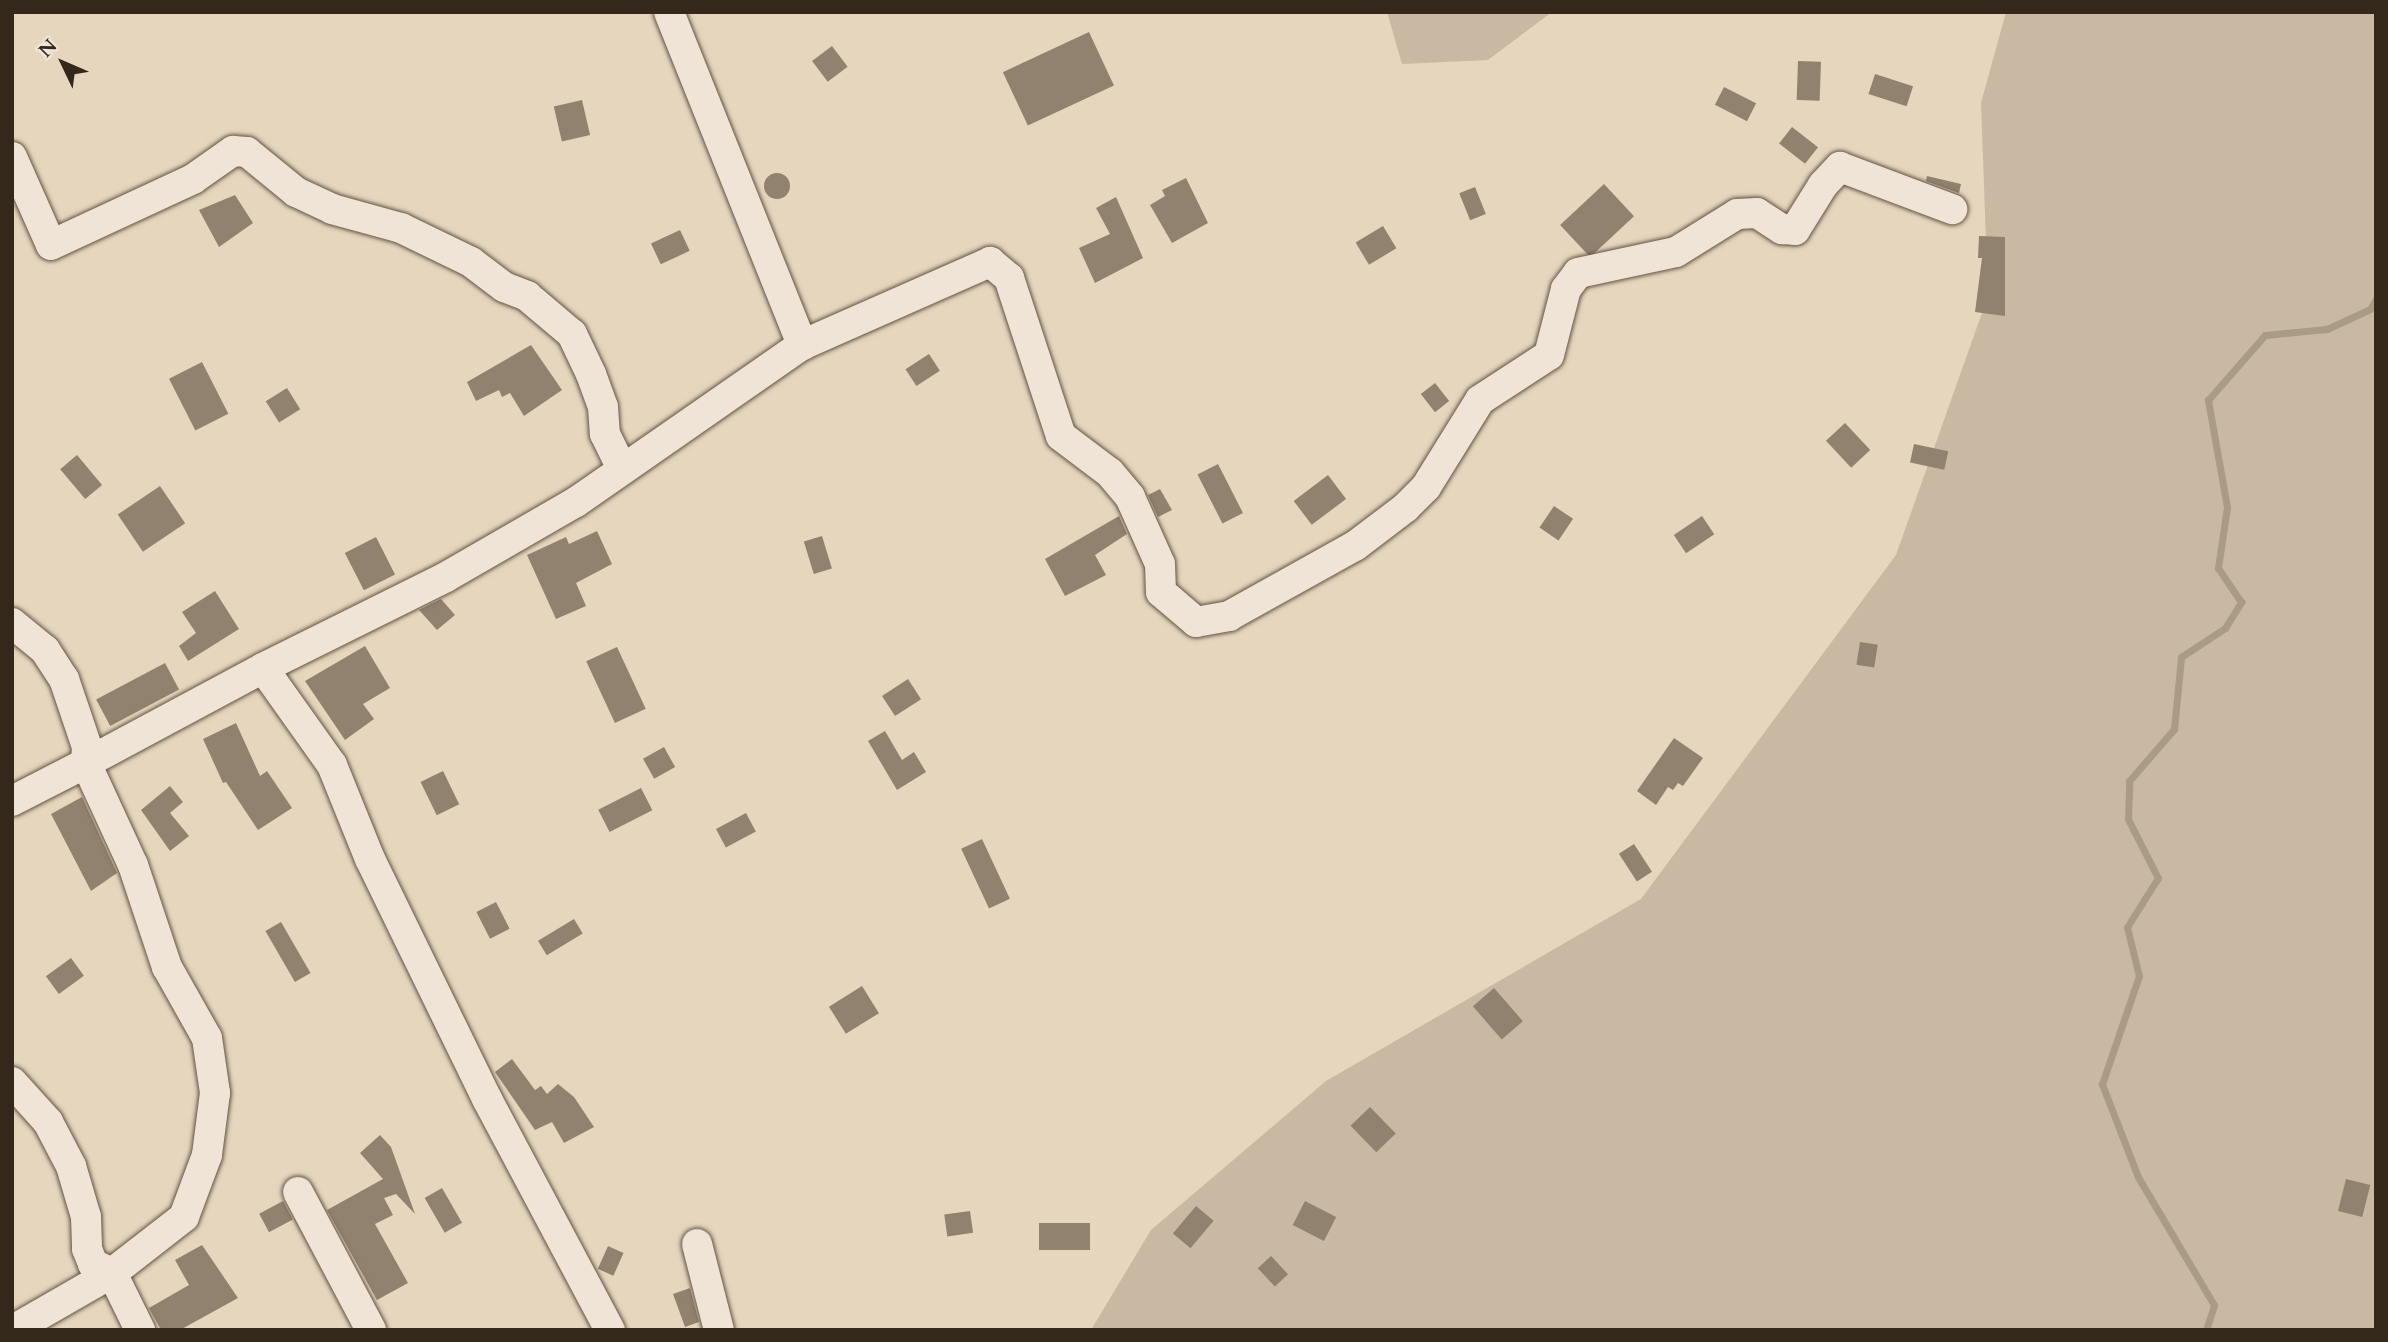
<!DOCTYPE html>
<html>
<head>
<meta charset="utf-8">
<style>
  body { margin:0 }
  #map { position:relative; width:2388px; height:1342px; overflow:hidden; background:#e7d6be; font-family:Cardo,serif }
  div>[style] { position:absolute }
  .green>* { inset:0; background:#c9b8a2 }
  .stream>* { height:7px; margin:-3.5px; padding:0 3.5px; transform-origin:3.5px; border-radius:3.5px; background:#aa9b86 }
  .building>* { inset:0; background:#91826f; transform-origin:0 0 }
  .round { border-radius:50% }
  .roads { filter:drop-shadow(0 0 2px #615443) drop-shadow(0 0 2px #615443) }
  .minor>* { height:30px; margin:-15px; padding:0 15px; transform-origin:15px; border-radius:15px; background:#efe4d5 }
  span { translate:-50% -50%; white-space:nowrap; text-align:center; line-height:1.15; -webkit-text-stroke:7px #efe4d5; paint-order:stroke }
  .frame { position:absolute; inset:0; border:14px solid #34281a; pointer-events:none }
  .north { position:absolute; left:28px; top:28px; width:70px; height:70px; -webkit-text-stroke:5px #efe4d5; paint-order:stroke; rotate:314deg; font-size:19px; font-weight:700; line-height:28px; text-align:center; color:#34281a }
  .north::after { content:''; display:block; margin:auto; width:24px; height:32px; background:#34281a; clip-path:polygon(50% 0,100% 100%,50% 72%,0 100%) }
</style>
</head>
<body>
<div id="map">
  <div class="green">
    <i style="clip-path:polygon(1387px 12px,1552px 12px,1488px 60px,1402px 64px)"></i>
    <i style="clip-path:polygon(2006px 12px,2376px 12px,2376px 1330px,1091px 1330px,1151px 1230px,1326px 1081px,1641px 899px,1896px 555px,1988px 296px,1981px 103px)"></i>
  </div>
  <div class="stream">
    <i style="left:2206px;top:1330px;width:26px;rotate:-72deg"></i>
    <i style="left:2214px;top:1305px;width:149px;rotate:-120.7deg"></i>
    <i style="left:2138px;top:1177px;width:100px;rotate:-111.2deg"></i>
    <i style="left:2102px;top:1084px;width:114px;rotate:-71.1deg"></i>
    <i style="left:2139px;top:976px;width:50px;rotate:-103.8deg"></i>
    <i style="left:2127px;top:927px;width:58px;rotate:-57.7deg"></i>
    <i style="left:2158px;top:878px;width:66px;rotate:-117deg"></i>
    <i style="left:2128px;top:819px;width:38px;rotate:-88deg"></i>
    <i style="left:2129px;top:781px;width:69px;rotate:-49.1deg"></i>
    <i style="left:2174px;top:729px;width:72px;rotate:-84.4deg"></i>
    <i style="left:2181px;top:657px;width:53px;rotate:-33.4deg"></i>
    <i style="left:2225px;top:628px;width:31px;rotate:-58deg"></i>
    <i style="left:2241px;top:602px;width:41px;rotate:-124.1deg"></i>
    <i style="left:2218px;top:568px;width:62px;rotate:-81.6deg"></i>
    <i style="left:2227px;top:507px;width:109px;rotate:-100.1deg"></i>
    <i style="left:2208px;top:400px;width:86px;rotate:-48.8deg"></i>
    <i style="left:2265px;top:335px;width:62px;rotate:-5.5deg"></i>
    <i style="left:2327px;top:329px;width:47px;rotate:-24.9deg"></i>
    <i style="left:2370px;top:309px;width:12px;rotate:-59deg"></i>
  </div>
  <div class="building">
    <i style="left:1089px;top:32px;width:59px;height:95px;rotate:65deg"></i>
    <i style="left:832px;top:46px;width:26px;height:25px;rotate:53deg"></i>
    <i style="left:1798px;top:61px;width:23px;height:39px;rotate:2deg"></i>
    <i style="left:1875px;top:74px;width:40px;height:21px;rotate:18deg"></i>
    <i style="left:1724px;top:87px;width:36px;height:20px;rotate:27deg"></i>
    <i style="left:582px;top:100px;width:36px;height:29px;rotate:77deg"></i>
    <i style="left:1792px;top:127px;width:33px;height:21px;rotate:38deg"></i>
    <i class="round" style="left:764px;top:173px;width:26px;height:26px"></i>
    <i style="clip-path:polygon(1927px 176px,1961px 184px,1959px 193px,1926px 181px)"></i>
    <i style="clip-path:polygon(1186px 178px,1208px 223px,1172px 243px,1150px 205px,1165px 196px,1162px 190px)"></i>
    <i style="left:1604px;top:184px;width:44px;height:60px;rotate:47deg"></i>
    <i style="left:1475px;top:187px;width:29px;height:17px;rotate:68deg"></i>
    <i style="clip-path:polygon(235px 195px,253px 223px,219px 247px,199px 210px)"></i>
    <i style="clip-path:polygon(1116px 197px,1143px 258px,1095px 283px,1079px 248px,1110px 234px,1096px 208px)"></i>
    <i style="left:1383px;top:226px;width:26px;height:32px;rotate:59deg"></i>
    <i style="left:680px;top:230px;width:23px;height:32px;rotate:65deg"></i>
    <i style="clip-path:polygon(1979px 236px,2005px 237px,2005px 316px,1975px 312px,1982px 258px,1978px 258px)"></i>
    <i style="clip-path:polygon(531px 345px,562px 390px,524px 416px,510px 393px,502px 397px,499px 390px,476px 401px,467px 382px)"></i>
    <i style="left:929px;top:354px;width:20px;height:28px;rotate:57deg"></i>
    <i style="left:202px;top:362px;width:58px;height:37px;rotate:63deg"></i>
    <i style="left:1435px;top:383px;width:23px;height:18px;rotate:52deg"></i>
    <i style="left:287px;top:388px;width:25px;height:25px;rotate:58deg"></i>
    <i style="left:1845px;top:423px;width:37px;height:26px;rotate:47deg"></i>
    <i style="left:1914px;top:444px;width:35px;height:19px;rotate:12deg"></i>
    <i style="left:77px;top:455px;width:39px;height:22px;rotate:50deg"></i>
    <i style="left:1218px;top:464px;width:55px;height:23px;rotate:63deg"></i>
    <i style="left:1328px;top:475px;width:30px;height:43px;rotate:53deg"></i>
    <i style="left:160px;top:486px;width:45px;height:51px;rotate:56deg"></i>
    <i style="clip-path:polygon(1160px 489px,1172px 510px,1158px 517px,1148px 495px)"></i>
    <i style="left:1554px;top:506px;width:23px;height:26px;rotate:34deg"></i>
    <i style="clip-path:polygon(1119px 516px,1127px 534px,1095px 555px,1106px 575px,1065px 596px,1045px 559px)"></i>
    <i style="left:1702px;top:516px;width:22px;height:34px;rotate:56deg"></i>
    <i style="clip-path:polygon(597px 531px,612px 564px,576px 583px,586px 606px,556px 619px,527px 555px,566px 537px,569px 544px)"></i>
    <i style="left:822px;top:536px;width:34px;height:19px;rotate:73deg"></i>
    <i style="left:376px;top:537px;width:42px;height:35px;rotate:63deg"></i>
    <i style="clip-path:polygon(215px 591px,239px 629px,188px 661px,179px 646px,196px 633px,182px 612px)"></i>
    <i style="clip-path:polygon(441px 599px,455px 615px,437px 630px,419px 610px)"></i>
    <i style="left:1860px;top:642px;width:18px;height:23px;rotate:9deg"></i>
    <i style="clip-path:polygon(365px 646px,390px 688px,363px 704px,374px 719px,345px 740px,305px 681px)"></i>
    <i style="left:617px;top:647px;width:68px;height:34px;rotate:65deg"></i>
    <i style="left:165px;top:663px;width:30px;height:78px;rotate:62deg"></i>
    <i style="left:908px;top:679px;width:24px;height:31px;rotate:57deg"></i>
    <i style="clip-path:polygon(236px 723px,260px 776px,267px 771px,292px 808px,258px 830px,226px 782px,223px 783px,203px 739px)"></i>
    <i style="clip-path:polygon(885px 731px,902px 760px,914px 752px,926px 772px,897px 790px,868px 741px)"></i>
    <i style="clip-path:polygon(1674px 738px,1703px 758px,1683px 786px,1678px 783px,1673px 790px,1668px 787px,1656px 805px,1637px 791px)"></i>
    <i style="left:664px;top:747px;width:23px;height:24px;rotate:61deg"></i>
    <i style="left:443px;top:771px;width:37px;height:25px;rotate:64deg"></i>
    <i style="clip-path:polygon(170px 786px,183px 802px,170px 813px,189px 836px,170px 851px,141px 810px)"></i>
    <i style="left:641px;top:788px;width:25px;height:48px;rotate:63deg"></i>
    <i style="clip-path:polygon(82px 797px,117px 873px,91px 891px,51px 814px)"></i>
    <i style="left:746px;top:813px;width:21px;height:34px;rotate:62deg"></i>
    <i style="left:982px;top:839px;width:66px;height:23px;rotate:65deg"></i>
    <i style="left:1634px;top:844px;width:33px;height:18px;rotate:57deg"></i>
    <i style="left:496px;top:902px;width:30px;height:22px;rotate:63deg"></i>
    <i style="left:574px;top:919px;width:17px;height:42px;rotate:59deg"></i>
    <i style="left:281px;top:922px;width:59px;height:18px;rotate:60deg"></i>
    <i style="left:71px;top:958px;width:22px;height:31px;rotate:54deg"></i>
    <i style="left:862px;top:986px;width:32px;height:39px;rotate:58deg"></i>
    <i style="left:1494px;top:988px;width:44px;height:28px;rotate:49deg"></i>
    <i style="clip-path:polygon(512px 1059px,535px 1090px,541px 1086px,547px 1094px,558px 1084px,574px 1097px,594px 1127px,564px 1143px,552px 1122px,535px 1130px,495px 1072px)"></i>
    <i style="left:1370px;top:1107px;width:37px;height:27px;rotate:46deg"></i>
    <i style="clip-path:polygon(380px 1135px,391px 1147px,415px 1214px,396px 1194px,384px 1198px,393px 1215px,375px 1224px,408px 1283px,377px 1300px,327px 1210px,383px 1179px,360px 1153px)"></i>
    <i style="left:2346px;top:1179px;width:25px;height:33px;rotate:14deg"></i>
    <i style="left:442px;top:1188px;width:40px;height:20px;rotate:60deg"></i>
    <i style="left:283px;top:1201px;width:21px;height:27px;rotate:62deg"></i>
    <i style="left:1305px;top:1201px;width:35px;height:27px;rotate:27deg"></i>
    <i style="left:1196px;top:1206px;width:23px;height:36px;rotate:40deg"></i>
    <i style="left:970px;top:1211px;width:22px;height:26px;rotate:82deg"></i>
    <i style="left:1090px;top:1223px;width:27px;height:51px;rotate:90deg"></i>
    <i style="clip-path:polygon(202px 1245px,238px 1298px,180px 1330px,161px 1330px,149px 1308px,189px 1285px,175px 1260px)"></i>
    <i style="left:608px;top:1246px;width:17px;height:25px;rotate:24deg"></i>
    <i style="left:1271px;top:1256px;width:25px;height:18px;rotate:47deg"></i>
    <i style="clip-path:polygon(690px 1288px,699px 1322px,685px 1327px,673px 1294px)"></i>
  </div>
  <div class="roads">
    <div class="minor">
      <i style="left:669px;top:12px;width:359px;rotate:68.2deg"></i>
      <i style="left:802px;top:345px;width:206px;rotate:-23.8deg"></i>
      <i style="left:990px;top:262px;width:25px;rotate:40deg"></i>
      <i style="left:1009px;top:278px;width:166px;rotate:71.8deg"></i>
      <i style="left:1061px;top:436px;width:61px;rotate:37.1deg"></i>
      <i style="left:1110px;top:473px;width:31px;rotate:50deg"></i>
      <i style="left:1130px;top:497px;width:73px;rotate:65.9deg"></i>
      <i style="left:1160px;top:564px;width:28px;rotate:88deg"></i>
      <i style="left:1161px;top:592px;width:46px;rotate:40.6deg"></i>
      <i style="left:1196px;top:622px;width:34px;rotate:-10deg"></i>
      <i style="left:1229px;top:616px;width:144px;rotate:-29.1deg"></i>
      <i style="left:1355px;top:546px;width:63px;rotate:-37.2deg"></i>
      <i style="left:1405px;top:508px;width:30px;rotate:-45deg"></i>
      <i style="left:1426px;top:487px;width:102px;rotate:-58.2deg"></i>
      <i style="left:1480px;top:400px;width:82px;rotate:-33.1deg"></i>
      <i style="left:1549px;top:355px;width:68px;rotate:-75.6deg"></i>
      <i style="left:1566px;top:289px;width:20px;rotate:-53deg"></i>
      <i style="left:1578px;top:273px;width:100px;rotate:-12.1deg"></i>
      <i style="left:1676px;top:252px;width:72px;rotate:-31.9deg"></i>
      <i style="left:1737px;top:214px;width:20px;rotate:-3deg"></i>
      <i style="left:1757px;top:213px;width:30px;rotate:33deg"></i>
      <i style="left:1782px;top:229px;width:13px;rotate:4deg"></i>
      <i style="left:1795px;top:230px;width:53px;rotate:-58.1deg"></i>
      <i style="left:1823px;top:185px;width:25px;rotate:-47deg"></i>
      <i style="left:1840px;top:167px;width:120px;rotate:20.6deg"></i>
      <i style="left:12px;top:157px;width:96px;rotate:66.1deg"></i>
      <i style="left:51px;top:245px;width:157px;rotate:-24.9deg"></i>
      <i style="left:193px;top:179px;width:49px;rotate:-35deg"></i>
      <i style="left:233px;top:151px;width:14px;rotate:4deg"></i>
      <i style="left:247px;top:152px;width:63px;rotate:39.2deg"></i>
      <i style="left:296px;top:192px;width:40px;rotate:25deg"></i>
      <i style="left:332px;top:209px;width:72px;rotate:15.4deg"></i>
      <i style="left:401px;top:228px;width:78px;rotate:25.9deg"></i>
      <i style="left:471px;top:262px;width:41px;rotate:37.1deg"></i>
      <i style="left:504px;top:287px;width:25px;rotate:21deg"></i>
      <i style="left:527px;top:296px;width:59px;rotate:40.2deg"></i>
      <i style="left:572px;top:334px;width:44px;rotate:64.6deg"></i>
      <i style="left:591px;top:374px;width:35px;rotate:70deg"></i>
      <i style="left:603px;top:407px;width:27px;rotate:86deg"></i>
      <i style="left:605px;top:434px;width:39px;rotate:64deg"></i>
      <i style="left:12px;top:623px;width:43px;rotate:39.3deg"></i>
      <i style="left:45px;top:650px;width:35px;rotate:57deg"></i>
      <i style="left:64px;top:679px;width:72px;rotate:71.3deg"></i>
      <i style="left:87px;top:747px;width:16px;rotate:94deg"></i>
      <i style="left:86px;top:763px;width:201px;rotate:-28.2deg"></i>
      <i style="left:263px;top:668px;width:204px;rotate:-26.4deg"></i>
      <i style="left:446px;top:577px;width:150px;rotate:-30deg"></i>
      <i style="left:576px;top:502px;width:275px;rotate:-34.8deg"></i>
      <i style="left:263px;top:668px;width:119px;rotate:54.6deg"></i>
      <i style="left:332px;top:765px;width:101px;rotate:68deg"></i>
      <i style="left:370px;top:859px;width:267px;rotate:64deg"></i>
      <i style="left:487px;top:1099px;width:262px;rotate:62deg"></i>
      <i style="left:12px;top:801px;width:83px;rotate:-27.2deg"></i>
      <i style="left:86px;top:763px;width:112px;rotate:65.3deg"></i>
      <i style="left:133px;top:865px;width:108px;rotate:71.6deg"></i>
      <i style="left:167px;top:967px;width:81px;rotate:60.6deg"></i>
      <i style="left:207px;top:1038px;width:56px;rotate:81.7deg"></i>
      <i style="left:215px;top:1093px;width:63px;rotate:97.4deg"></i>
      <i style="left:207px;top:1155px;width:66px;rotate:110.4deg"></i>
      <i style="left:184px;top:1217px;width:91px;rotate:142.1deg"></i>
      <i style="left:112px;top:1273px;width:114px;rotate:150.1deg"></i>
      <i style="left:12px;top:1082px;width:54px;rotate:48deg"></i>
      <i style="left:48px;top:1122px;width:50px;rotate:62.4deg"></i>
      <i style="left:71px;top:1166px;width:53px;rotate:73.6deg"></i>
      <i style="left:86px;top:1217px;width:32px;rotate:88deg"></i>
      <i style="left:87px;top:1249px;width:16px;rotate:68deg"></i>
      <i style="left:93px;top:1264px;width:21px;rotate:25deg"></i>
      <i style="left:112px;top:1273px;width:64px;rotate:63.8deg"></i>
      <i style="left:298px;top:1192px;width:156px;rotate:62.1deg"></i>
      <i style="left:697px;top:1244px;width:89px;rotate:75.7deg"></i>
    </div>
  </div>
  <div class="frame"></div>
  <div class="north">N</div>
</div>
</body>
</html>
